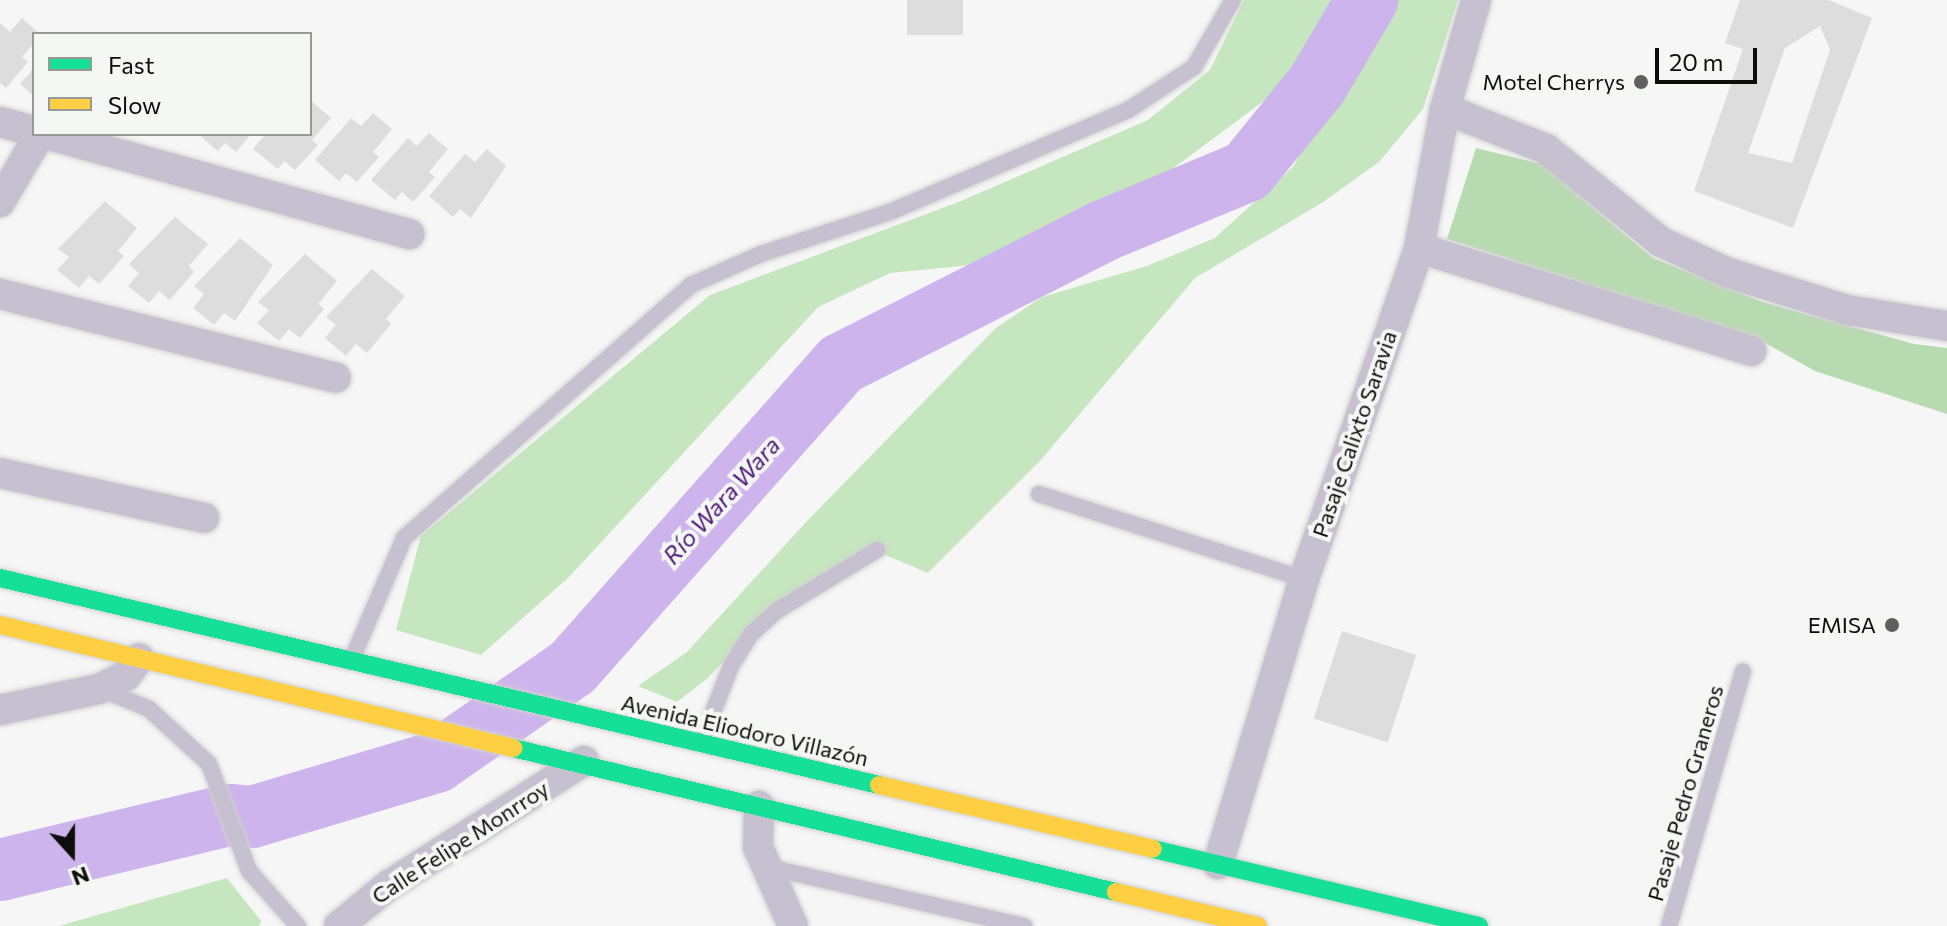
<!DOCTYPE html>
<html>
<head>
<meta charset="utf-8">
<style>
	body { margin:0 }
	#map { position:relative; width:1947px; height:926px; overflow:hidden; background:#f5f6f5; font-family:Commissioner,sans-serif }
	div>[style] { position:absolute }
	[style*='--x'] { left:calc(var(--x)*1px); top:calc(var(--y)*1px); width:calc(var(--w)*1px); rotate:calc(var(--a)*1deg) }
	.green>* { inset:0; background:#c5e6be }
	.forest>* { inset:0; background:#b8dab1 }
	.river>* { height:62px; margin:-31px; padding:0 31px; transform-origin:31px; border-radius:31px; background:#ceb4ed }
	.building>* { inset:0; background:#dcdddc; transform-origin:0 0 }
	.roads { filter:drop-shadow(0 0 2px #d0d1d0) drop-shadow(0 0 2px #d0d1d0) }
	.lane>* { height:16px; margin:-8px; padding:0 8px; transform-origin:8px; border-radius:8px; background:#c7c0d0 }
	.street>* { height:30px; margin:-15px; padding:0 15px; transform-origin:15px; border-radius:15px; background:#c7c0d0 }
	.fast>* { height:18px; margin:-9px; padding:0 9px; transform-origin:9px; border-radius:9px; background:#16e098 }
	.slow>* { height:18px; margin:-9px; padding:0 9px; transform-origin:9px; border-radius:9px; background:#ffcf43 }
	.dots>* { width:22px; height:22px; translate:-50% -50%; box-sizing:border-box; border:4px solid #f4f7f4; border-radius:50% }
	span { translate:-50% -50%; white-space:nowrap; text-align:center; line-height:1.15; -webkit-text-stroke:8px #f4f7f4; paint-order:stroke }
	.poi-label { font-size:22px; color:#0d0d0c }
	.right { translate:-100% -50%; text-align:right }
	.street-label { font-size:22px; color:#0d0d0c }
	.water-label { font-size:24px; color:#4f1c7a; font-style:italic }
	.legend { position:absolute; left:32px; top:32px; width:280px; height:104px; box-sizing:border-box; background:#f4f7f4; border:2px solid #989997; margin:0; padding:10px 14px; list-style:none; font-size:24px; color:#0d0d0c }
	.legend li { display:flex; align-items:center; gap:16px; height:40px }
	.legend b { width:40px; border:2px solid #989997 }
	.north { position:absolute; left:32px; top:814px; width:80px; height:80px; -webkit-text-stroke:6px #f4f7f4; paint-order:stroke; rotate:159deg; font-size:22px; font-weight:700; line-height:32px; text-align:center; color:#0d0d0c }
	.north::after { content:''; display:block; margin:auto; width:28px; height:36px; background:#0d0d0c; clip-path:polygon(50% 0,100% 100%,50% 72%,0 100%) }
	.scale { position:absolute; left:1655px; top:48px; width:102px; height:36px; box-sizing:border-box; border:4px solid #0d0d0c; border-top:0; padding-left:10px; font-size:24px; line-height:28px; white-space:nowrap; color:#0d0d0c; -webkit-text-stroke:6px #f4f7f4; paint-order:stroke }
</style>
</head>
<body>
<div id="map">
	<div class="green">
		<div style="clip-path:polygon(1244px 0,1349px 0,1342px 16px,1277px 91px,1140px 193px,1065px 235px,982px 264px,890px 273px,818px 307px,569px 577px,481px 655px,396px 630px,421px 536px,710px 295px,961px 201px,1148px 120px,1210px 70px)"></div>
		<div style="clip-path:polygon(1386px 0,1458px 0,1423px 109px,1379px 162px,1323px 202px,1195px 278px,1039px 462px,928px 573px,874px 550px,757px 625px,708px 678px,677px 702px,638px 686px,687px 652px,808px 520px,996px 328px,1042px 297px,1147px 266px,1215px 238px,1293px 167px)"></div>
		<div style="clip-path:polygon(227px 878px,261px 921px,259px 926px,59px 926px)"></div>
	</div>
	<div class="forest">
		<div style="clip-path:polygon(1476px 148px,1541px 164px,1653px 258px,1763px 302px,1914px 344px,1947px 348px,1947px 414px,1815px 371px,1758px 339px,1447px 239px)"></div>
	</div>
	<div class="river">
		<div style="--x:0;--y:870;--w:236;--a:-13.5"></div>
		<div style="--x:229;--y:815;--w:23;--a:5"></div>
		<div style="--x:252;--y:817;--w:192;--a:-16.6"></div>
		<div style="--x:436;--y:762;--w:165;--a:-34.7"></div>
		<div style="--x:572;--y:668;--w:406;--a:-48.5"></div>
		<div style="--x:841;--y:364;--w:294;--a:-26.9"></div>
		<div style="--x:1103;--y:231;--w:156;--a:-22.6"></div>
		<div style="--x:1247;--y:171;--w:111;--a:-50.9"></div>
		<div style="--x:1317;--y:85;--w:99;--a:-59.5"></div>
	</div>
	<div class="building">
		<div style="left:907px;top:0;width:56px;height:35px"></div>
		<div style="clip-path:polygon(evenodd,1740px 0,1829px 0,1872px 18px,1793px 228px,1694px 191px,1743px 49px,1725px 43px,1740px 0,1820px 26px,1830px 50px,1792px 163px,1748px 153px,1785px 48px,1820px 26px)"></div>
		<div style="clip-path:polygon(22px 18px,40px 34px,34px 34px,34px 43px,22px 57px,28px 62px,6px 88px,0 83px,0 23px,10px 32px)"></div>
		<div style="clip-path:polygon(34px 68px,34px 96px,20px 84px)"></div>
		<div style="clip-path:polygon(310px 100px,331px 118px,312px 140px,318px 145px,295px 170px,284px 161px,278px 169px,253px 149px,266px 134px,310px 134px)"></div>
		<div style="clip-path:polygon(373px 113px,392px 129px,373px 152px,379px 157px,357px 182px,346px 173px,339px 181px,315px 160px,351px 118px,361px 126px)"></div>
		<div style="clip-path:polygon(429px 133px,448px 149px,429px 172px,435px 177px,413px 202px,402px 192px,395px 200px,371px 180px,408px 138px,417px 146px)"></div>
		<div style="clip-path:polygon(198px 134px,251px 134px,236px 152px,225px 143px,218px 151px)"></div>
		<div style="clip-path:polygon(487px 149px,506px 166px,471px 218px,460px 209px,453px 217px,429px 196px,465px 154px,475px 162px)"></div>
		<div style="clip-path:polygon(105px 201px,137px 228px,118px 251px,124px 256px,99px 284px,89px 276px,79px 288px,57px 270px,69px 257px,58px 249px)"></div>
		<div style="clip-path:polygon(175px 217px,208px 244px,189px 266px,194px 272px,170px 300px,159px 291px,149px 303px,128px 286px,139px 273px,129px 264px)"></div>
		<div style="clip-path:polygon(240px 238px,273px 265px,235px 321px,224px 313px,214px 325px,193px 308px,204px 294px,194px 286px)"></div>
		<div style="clip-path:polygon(305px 254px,337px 281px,318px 304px,324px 309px,300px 338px,289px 329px,279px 341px,257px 323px,269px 310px,258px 302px)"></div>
		<div style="clip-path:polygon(372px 269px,405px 296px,386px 319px,391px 324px,367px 353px,356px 344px,346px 356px,325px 338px,336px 325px,326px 317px)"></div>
		<div style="left:1342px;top:631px;width:78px;height:92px;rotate:18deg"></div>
	</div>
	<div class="roads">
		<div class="lane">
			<div style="--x:1039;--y:494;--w:278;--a:17.8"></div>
			<div style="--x:352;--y:659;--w:132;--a:-66.7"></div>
			<div style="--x:404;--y:538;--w:383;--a:-41.4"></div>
			<div style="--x:691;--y:285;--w:77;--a:-23.9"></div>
			<div style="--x:761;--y:254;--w:136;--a:-18"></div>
			<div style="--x:890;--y:212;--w:259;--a:-23.2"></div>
			<div style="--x:1128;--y:110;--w:79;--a:-33.1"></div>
			<div style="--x:1194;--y:67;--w:78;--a:-59.8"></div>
			<div style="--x:101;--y:689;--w:52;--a:22.6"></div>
			<div style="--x:149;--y:709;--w:81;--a:42.5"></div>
			<div style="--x:209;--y:764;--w:114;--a:69.5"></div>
			<div style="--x:249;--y:871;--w:74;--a:48.3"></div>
			<div style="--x:701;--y:743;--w:83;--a:-68.7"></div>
			<div style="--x:731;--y:666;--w:38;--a:-58"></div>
			<div style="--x:751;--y:634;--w:36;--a:-42"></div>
			<div style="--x:778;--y:610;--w:116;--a:-31.2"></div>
			<div style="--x:768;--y:867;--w:263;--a:13"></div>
			<div style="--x:1669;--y:926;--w:265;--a:-73.8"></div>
		</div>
		<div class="street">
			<div style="--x:1445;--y:109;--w:109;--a:21.6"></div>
			<div style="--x:1546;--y:149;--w:148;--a:39"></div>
			<div style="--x:1661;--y:242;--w:72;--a:24.8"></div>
			<div style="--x:1726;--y:272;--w:127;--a:17.4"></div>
			<div style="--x:1847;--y:310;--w:101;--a:9.1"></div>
			<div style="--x:0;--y:122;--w:35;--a:15"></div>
			<div style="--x:46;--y:134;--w:377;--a:15.4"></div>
			<div style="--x:0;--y:202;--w:79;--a:-59.5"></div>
			<div style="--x:1419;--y:248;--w:348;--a:17.2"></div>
			<div style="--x:0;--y:294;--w:346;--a:14"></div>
			<div style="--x:0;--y:473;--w:209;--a:12.4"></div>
			<div style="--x:0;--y:710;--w:101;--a:-12"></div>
			<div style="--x:99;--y:689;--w:30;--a:-26"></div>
			<div style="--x:126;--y:676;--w:22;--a:-54"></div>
			<div style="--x:759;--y:806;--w:41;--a:91.4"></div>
			<div style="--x:758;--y:847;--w:86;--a:66.1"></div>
			<div style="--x:1218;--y:864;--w:298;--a:-73.2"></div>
			<div style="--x:1304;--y:579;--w:350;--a:-70.8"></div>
			<div style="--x:1419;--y:248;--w:141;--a:-79.4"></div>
			<div style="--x:1445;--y:109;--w:113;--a:-74.1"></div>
			<div style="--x:339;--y:926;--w:65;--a:-39.4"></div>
			<div style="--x:389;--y:885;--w:231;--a:-32.5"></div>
		</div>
		<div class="fast">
			<div style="--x:0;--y:578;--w:903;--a:13.25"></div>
			<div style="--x:513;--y:748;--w:620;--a:13.43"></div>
			<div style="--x:1153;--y:849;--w:335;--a:13.3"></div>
		</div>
		<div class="slow">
			<div style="--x:0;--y:625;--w:528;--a:13.48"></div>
			<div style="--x:879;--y:785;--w:281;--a:13.1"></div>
			<div style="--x:1116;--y:892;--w:146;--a:13.5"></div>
		</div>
	</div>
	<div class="dots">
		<div style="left:1641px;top:82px;background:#5e5f5e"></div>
		<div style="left:1892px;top:625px;background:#5e5f5e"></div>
	</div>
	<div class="poi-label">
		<span class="right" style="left:1625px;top:82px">Motel Cherrys</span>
		<span class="right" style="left:1876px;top:625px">EMISA</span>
	</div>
	<div class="street-label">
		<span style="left:1354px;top:434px;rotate:-71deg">Pasaje Calixto Saravia</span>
		<span style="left:745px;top:730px;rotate:13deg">Avenida Eliodoro Villazón</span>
		<span style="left:1685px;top:793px;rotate:-74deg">Pasaje Pedro Graneros</span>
		<span style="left:460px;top:842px;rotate:-33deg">Calle Felipe Monrroy</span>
	</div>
	<div class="water-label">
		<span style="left:721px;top:500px;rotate:-48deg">Río Wara Wara</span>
	</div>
	<ul class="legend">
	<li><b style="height:10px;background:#16e098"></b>Fast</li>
	<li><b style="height:10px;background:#ffcf43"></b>Slow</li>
	</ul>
	<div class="north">N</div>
	<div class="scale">20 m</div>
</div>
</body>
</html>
